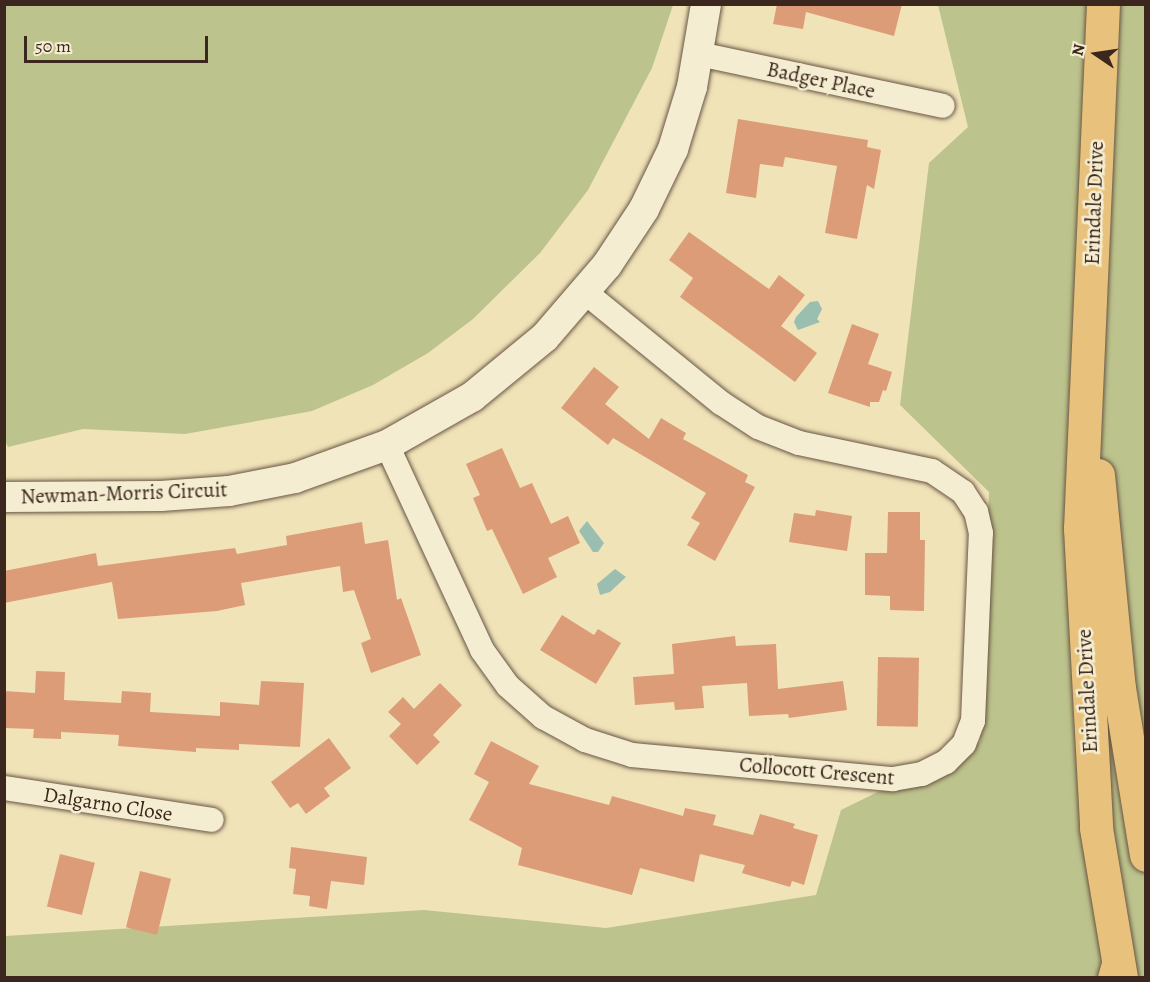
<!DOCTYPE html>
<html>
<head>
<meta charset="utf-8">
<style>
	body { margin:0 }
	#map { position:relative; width:1150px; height:982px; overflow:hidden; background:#f0e3b8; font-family:Alegreya,serif }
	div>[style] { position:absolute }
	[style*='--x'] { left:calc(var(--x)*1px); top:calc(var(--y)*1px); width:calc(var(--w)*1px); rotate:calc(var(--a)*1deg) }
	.green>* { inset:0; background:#bdc38c }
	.water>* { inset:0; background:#9abeb0 }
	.building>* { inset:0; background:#dc9c77; transform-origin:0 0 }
	.roads { filter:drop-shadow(0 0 2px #685644) drop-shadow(0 0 2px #685644) }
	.minor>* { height:24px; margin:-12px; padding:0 12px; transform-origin:12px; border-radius:12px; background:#f5edd1 }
	.tertiary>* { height:30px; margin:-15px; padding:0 15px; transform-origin:15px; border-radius:15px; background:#f5edd1 }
	.primary>* { height:33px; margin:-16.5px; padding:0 16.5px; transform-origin:16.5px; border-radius:16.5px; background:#e8c27c }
	.trunk>* { height:33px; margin:-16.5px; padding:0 16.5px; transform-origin:16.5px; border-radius:16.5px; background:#e8c27c }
	span { translate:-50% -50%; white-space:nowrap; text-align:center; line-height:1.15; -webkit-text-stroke:5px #f5edd1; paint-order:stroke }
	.street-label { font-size:21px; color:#3b271e }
	.frame { position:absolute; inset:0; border:6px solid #3b271e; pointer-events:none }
	.north { position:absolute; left:1066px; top:24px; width:60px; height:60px; -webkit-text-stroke:4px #f5edd1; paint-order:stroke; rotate:283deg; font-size:16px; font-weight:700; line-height:24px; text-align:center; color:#3b271e }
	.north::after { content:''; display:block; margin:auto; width:21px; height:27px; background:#3b271e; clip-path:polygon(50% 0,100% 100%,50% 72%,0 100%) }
	.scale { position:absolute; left:24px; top:36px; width:184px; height:27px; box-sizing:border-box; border:3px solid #3b271e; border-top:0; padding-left:8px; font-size:18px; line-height:21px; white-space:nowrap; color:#3b271e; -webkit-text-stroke:4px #f5edd1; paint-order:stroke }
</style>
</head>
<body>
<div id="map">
	<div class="green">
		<div style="clip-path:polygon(5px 4px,673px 4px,673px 5px,652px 68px,588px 190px,540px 253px,473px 319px,428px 353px,373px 385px,312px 411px,185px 434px,83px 429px,8px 447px,4px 439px)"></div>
		<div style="clip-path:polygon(938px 5px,1145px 5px,1145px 977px,5px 978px,5px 936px,424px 910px,606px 928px,816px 895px,841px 810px,980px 742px,989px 492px,900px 405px,929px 163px,968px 127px)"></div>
	</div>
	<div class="water">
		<div style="clip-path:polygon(818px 301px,822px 309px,817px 319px,820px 322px,798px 330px,794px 322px,796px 317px,810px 302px)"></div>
		<div style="clip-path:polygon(587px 521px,604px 543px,598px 552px,593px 552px,579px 531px)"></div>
		<div style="clip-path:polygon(615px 569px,626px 577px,610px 592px,600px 595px,597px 584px)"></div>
	</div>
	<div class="building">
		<div style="clip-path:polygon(777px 4px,902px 4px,894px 36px,806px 12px,803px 29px,773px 24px)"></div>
		<div style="clip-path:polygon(738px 119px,868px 140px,867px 147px,881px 150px,874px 189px,867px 185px,857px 239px,825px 233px,837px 166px,785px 157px,783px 167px,760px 164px,756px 198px,726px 193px)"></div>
		<div style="clip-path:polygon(689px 232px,769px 289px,779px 275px,805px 295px,781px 326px,817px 353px,795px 382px,680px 297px,693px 278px,669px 260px)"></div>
		<div style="clip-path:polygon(852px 324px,879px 334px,868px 364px,892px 372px,886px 391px,883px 390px,879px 402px,870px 402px,870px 407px,828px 393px)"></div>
		<div style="clip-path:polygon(594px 367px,619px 387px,605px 404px,649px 439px,661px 418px,686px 433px,683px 439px,748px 475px,745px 482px,755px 487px,715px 561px,687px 545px,700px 523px,691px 518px,706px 493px,613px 438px,608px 445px,561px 408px)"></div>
		<div style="clip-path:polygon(502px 448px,520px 488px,532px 483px,551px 524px,568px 516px,580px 543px,548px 558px,557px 577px,523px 594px,492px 529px,487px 531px,473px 498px,480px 495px,466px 464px)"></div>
		<div style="clip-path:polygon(816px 510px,852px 516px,847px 551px,789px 542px,794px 513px,815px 516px)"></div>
		<div style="clip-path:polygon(888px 512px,920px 512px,920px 540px,925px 540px,924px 611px,890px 610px,890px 596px,865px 595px,865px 553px,887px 553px)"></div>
		<div style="clip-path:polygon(362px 522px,365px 544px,388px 540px,397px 600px,401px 598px,421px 655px,371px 673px,361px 643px,371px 639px,354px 590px,343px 592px,340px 566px,241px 583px,245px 605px,217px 611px,118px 619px,112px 582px,4px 603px,4px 571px,96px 553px,98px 566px,235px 548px,237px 554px,287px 545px,286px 536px)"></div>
		<div style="clip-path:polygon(562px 615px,594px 635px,598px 629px,621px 643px,596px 684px,540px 650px)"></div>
		<div style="clip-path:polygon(735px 636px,736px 646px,776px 644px,778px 689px,843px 681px,847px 710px,789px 718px,788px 714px,749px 716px,747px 683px,702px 686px,704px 708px,675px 710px,674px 702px,635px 705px,633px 677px,674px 674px,672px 644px)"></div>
		<div style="left:878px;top:657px;width:41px;height:69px;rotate:1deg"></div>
		<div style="clip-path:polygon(36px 671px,65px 672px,64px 700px,121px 703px,122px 691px,151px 693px,150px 712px,220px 716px,220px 702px,259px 705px,261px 681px,304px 683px,300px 747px,239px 744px,239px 750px,196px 748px,196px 752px,118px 746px,119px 735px,61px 732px,61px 739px,33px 738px,34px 729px,4px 728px,4px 691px,35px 693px)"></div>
		<div style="clip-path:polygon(440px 683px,462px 705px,433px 735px,440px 742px,417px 765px,389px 736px,401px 724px,388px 712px,403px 697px,414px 709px)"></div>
		<div style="clip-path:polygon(329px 738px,351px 768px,324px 788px,330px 796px,306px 814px,298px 803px,290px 808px,271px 782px)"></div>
		<div style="clip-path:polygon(491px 741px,539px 766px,529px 784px,609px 805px,612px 796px,683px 816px,685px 808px,716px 815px,713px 825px,753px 835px,760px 814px,795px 824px,793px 828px,818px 835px,804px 885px,792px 881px,790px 887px,742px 873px,745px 865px,700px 854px,694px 882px,640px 868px,632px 895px,518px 865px,522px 848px,469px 820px,489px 782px,474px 774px)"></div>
		<div style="clip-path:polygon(291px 847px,367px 857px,364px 885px,331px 881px,327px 909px,309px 906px,310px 896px,293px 894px,296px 869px,289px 868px)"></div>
		<div style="left:60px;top:854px;width:36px;height:54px;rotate:14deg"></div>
		<div style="left:140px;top:871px;width:32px;height:58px;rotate:14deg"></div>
	</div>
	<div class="roads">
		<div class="minor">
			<div style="--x:699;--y:54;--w:249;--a:12"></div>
			<div style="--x:387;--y:445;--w:226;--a:65.1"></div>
			<div style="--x:482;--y:650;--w:44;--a:54.2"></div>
			<div style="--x:508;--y:686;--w:47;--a:41.5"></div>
			<div style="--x:543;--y:717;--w:48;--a:28.7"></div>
			<div style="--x:585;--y:740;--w:49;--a:17.7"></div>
			<div style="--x:632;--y:755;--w:262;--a:5.3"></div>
			<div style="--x:893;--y:779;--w:29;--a:-10"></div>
			<div style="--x:922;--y:774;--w:27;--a:-27"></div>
			<div style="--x:946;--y:762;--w:25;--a:-45"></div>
			<div style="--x:964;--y:744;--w:25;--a:-69"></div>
			<div style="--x:973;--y:721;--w:188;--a:-87.6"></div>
			<div style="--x:981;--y:533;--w:22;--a:-103"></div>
			<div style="--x:976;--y:512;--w:24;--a:-123"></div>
			<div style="--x:963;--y:492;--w:37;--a:-146"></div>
			<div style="--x:932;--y:471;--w:136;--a:-168.1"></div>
			<div style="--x:799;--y:443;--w:44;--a:-158.7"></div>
			<div style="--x:758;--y:427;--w:44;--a:-147"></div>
			<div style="--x:721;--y:403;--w:176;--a:-140.8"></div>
			<div style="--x:4;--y:788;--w:210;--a:8.7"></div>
		</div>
		<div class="tertiary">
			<div style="--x:4;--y:497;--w:157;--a:-0.4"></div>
			<div style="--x:161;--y:496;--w:68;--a:-4.2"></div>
			<div style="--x:229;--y:491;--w:67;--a:-11.1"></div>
			<div style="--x:295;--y:478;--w:98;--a:-19.7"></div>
			<div style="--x:387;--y:445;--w:98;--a:-29.5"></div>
			<div style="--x:472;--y:397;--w:94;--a:-39.4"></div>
			<div style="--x:545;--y:337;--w:95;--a:-49.3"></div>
			<div style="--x:607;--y:265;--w:67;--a:-56.5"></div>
			<div style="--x:644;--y:209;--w:67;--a:-64.2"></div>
			<div style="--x:673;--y:149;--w:65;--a:-73"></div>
			<div style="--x:692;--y:87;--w:84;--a:-80.4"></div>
		</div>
		<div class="primary">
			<div style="--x:1103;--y:4;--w:525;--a:92.51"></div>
			<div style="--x:1080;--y:528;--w:300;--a:86.9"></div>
			<div style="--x:1096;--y:828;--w:152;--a:80.5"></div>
			<div style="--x:1098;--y:475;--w:214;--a:84.4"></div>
			<div style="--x:1119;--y:688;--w:169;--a:80.8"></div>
		</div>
		<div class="trunk">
			<div style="--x:1114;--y:978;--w:15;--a:-74"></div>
		</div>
	</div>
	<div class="street-label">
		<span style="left:821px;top:80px;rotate:12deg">Badger Place</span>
		<span style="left:1094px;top:203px;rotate:-88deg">Erindale Drive</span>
		<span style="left:124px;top:493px;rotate:-2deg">Newman-Morris Circuit</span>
		<span style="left:1087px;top:691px;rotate:-93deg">Erindale Drive</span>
		<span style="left:817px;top:771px;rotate:5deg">Collocott Crescent</span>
		<span style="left:108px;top:804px;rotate:9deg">Dalgarno Close</span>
	</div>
	<div class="frame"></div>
	<div class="north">N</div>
	<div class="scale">50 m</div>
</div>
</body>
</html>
